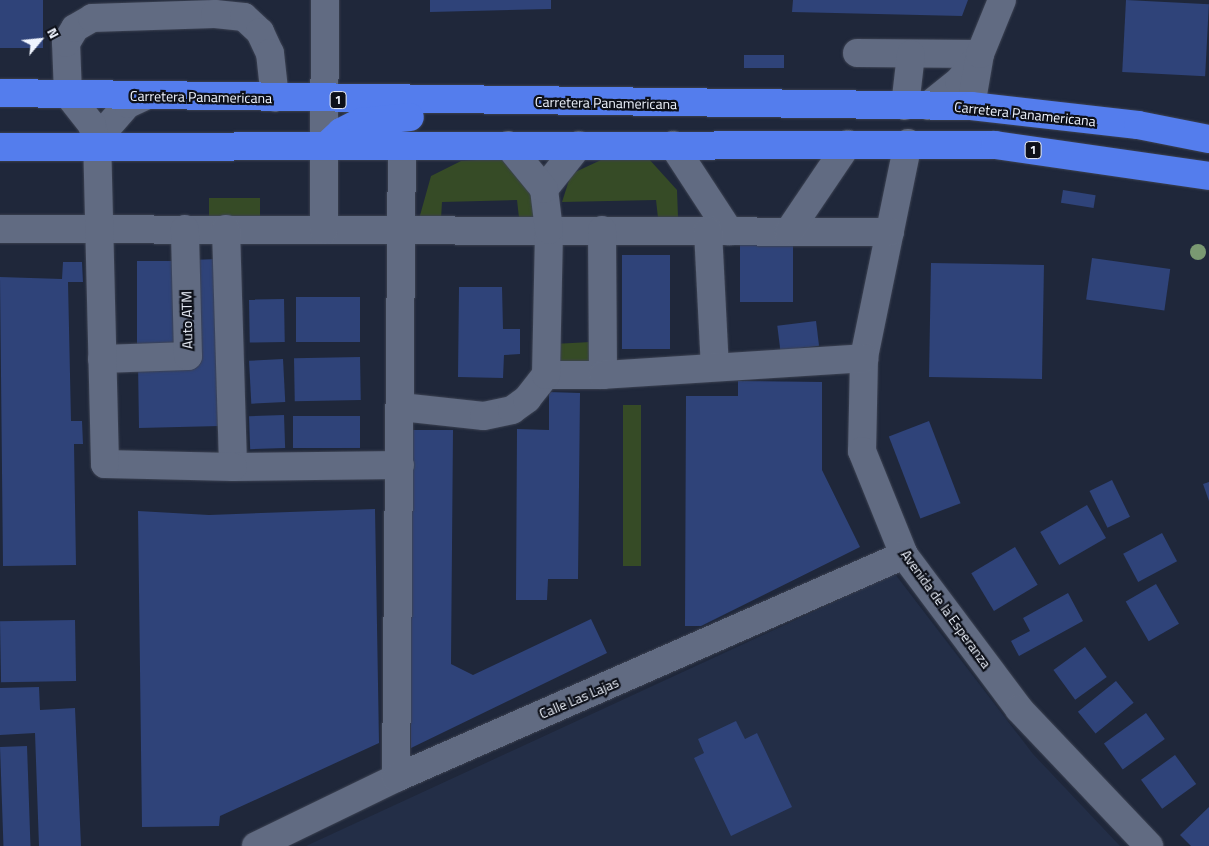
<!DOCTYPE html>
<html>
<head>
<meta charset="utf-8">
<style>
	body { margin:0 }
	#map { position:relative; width:1209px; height:846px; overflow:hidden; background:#1f273a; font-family:"Titillium Web",sans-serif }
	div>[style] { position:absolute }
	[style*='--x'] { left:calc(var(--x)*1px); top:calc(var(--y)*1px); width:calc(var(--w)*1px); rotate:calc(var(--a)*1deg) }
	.built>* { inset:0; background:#232e47 }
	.green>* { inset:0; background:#364b26; transform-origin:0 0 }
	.building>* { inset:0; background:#2f4379; transform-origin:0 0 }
	.roads { filter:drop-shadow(0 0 1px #3c4252) drop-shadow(0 0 1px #3c4252) }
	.minor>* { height:28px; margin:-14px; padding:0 14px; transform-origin:14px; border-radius:14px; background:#616b82 }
	.highway>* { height:28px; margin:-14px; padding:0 14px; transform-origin:14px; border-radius:14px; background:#547ded }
	.trees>* { width:16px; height:16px; margin:-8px; border-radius:50%; background:#7a9972 }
	span { translate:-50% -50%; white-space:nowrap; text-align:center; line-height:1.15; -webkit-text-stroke:4.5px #0d1019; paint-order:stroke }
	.shield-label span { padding:1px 4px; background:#0d1019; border:1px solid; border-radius:4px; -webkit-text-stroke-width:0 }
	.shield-label { font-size:12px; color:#eff4fe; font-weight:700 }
	.street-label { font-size:14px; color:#eff4fe }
	.north { position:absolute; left:15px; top:15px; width:50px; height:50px; -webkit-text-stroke:4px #0d1019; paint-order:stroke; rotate:62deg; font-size:14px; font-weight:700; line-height:20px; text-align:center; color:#eff4fe }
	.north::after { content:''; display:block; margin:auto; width:18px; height:22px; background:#eff4fe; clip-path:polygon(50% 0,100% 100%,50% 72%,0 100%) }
</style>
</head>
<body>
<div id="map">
	<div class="built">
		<div style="clip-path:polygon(895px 574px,1033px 754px,1120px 846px,306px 846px)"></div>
	</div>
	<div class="green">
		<div style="clip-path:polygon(508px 158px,537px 190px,539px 216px,519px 218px,517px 200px,442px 202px,441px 219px,419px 219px,431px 176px,461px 161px)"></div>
		<div style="clip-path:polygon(648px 158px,677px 190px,678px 217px,658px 218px,656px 200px,562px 202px,571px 174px,601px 160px)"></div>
		<div style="left:260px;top:198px;width:20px;height:51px;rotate:90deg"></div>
		<div style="left:591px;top:342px;width:22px;height:33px;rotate:87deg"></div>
		<div style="left:623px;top:405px;width:18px;height:161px"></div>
	</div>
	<div class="building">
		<div style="left:0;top:0;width:43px;height:48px"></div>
		<div style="clip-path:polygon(430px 0,551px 0,551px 9px,430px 12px)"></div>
		<div style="clip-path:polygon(793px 0,968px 0,962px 16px,792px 12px)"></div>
		<div style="left:1126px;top:0;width:83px;height:72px;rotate:3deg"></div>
		<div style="left:744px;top:55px;width:40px;height:13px"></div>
		<div style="left:1063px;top:190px;width:33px;height:13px;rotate:9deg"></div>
		<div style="left:740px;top:242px;width:53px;height:60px"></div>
		<div style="left:622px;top:255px;width:48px;height:94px"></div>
		<div style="left:1092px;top:258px;width:79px;height:42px;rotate:8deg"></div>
		<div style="clip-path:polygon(217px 259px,220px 426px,139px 428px,138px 363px,193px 362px,191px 260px)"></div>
		<div style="left:137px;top:261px;width:45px;height:91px"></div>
		<div style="clip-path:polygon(63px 262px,82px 262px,83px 282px,68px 282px,71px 421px,82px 421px,83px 444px,74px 444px,76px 565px,3px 566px,0 277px,62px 279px)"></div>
		<div style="left:931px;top:263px;width:113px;height:114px;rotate:1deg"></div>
		<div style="clip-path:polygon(459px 287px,502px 287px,503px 329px,520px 329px,520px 354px,504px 355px,503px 378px,458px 377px)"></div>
		<div style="left:360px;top:297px;width:45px;height:64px;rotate:90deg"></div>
		<div style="left:284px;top:299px;width:43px;height:35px;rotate:89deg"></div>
		<div style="left:816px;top:321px;width:25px;height:39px;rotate:83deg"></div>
		<div style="left:360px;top:357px;width:43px;height:66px;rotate:89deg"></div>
		<div style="left:283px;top:359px;width:43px;height:34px;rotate:87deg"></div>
		<div style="clip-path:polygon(738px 381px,822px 382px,822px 470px,860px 547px,701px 626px,685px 626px,686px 396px,738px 396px)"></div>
		<div style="clip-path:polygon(549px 392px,580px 393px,578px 579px,548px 579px,547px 600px,516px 600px,517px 429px,549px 430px)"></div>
		<div style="left:284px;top:415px;width:33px;height:35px;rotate:88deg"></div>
		<div style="left:293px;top:416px;width:67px;height:32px"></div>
		<div style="left:929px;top:421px;width:88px;height:43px;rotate:69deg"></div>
		<div style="clip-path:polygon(409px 430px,453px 430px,451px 664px,473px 675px,591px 619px,607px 653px,411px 748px)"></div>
		<div style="left:1112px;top:480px;width:41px;height:25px;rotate:64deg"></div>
		<div style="clip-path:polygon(1209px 482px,1209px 501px,1203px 484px)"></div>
		<div style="left:1087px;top:505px;width:38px;height:54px;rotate:60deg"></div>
		<div style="clip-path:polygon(375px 509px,379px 743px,220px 816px,219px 826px,142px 827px,138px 511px,209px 515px)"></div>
		<div style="left:1162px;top:533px;width:32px;height:44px;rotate:62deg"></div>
		<div style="left:1015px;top:547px;width:44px;height:51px;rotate:59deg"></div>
		<div style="left:1156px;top:584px;width:46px;height:35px;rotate:60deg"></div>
		<div style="clip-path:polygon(1068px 593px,1083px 621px,1019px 656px,1011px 641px,1030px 631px,1023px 618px)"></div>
		<div style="left:75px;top:620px;width:61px;height:75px;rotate:89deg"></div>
		<div style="left:1085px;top:647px;width:37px;height:39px;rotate:54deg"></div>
		<div style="left:1116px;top:681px;width:28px;height:49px;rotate:51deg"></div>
		<div style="clip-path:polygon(39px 687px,40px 710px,75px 708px,81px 846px,39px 846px,35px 733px,0 735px,0 688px)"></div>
		<div style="left:1146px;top:713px;width:32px;height:52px;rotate:54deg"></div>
		<div style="clip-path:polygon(736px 721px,745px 739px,757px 733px,792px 807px,731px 836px,694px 758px,704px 753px,698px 739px)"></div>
		<div style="left:27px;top:746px;width:100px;height:27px;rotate:88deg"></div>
		<div style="left:1175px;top:755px;width:36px;height:42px;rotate:54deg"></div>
		<div style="clip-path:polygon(1209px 807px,1209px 846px,1191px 846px,1180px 835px)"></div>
	</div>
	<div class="roads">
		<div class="minor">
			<div style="--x:857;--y:53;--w:123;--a:0.5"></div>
			<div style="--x:905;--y:106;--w:52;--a:-83.4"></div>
			<div style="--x:928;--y:106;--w:40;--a:-39"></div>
			<div style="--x:959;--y:81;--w:33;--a:-52"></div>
			<div style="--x:971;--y:106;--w:53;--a:-80.2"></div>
			<div style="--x:980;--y:54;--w:58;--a:-67.8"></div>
			<div style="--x:908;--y:143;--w:219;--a:101.6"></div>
			<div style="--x:864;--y:358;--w:93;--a:91.2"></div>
			<div style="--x:862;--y:451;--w:112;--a:68"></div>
			<div style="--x:904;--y:555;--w:192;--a:53.2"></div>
			<div style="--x:1019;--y:709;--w:189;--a:46.5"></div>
			<div style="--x:673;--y:145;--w:103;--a:56.9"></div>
			<div style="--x:97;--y:146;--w:18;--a:-63"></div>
			<div style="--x:105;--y:130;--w:35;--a:-49"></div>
			<div style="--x:128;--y:104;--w:19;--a:-25"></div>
			<div style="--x:544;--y:189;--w:56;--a:-51.5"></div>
			<div style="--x:0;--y:229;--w:890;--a:0.19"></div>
			<div style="--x:226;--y:229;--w:238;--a:88.3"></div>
			<div style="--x:233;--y:467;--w:167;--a:-0.7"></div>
			<div style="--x:324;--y:230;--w:230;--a:-89.8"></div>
			<div style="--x:602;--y:230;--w:145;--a:89.6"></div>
			<div style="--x:708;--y:231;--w:136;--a:87.1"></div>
			<div style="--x:789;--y:231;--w:105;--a:-55.9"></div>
			<div style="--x:102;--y:359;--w:86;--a:-2"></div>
			<div style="--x:188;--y:356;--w:127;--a:-91.4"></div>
			<div style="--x:546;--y:375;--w:57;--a:0"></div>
			<div style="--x:603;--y:375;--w:262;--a:-3.7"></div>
			<div style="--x:401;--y:407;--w:83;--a:6.2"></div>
			<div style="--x:484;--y:416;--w:29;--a:-12"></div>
			<div style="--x:512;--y:410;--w:19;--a:-36"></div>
			<div style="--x:527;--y:399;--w:31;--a:-52"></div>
			<div style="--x:546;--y:375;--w:145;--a:-88.8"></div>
			<div style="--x:549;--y:230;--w:41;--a:-97"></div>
			<div style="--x:544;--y:189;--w:57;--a:-129.3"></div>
			<div style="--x:233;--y:467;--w:128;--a:-178.7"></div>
			<div style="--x:105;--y:464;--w:318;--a:-91.4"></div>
			<div style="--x:97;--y:146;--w:22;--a:-103"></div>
			<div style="--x:92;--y:125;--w:39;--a:-128"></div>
			<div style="--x:68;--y:94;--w:51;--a:-92.2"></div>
			<div style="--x:66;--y:43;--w:17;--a:-59"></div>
			<div style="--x:75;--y:28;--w:20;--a:-30"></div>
			<div style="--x:92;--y:18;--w:123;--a:-1.9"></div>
			<div style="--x:215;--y:14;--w:29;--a:6"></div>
			<div style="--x:244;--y:17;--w:22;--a:43"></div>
			<div style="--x:260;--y:32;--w:23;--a:65"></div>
			<div style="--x:270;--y:53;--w:45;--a:83.7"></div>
			<div style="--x:396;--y:778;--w:632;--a:-89.46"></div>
			<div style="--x:256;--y:846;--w:156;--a:-25.9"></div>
			<div style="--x:396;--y:778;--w:555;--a:-23.7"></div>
		</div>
		<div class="highway">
			<div style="--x:0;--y:93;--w:971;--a:0.77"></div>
			<div style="--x:971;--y:106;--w:168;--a:6.5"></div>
			<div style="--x:1138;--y:125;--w:72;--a:11.2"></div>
			<div style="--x:326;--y:146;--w:21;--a:-43"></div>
			<div style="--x:341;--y:132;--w:22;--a:-27"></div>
			<div style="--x:361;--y:122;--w:49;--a:-5.8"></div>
			<div style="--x:0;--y:147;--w:995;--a:-0.12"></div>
			<div style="--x:995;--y:145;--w:216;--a:8.2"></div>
		</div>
	</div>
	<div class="trees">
		<div style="left:1198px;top:252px"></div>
	</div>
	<div class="shield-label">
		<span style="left:338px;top:100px">1</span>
		<span style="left:1033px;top:150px">1</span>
	</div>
	<div class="street-label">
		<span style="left:201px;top:97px;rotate:1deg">Carretera Panamericana</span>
		<span style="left:606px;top:103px;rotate:1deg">Carretera Panamericana</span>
		<span style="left:1025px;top:114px;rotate:6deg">Carretera Panamericana</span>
		<span style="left:187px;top:320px;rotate:-91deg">Auto ATM</span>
		<span style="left:946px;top:609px;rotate:54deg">Avenida de la Esperanza</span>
		<span style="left:579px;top:698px;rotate:-23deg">Calle Las Lajas</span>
	</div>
	<div class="north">N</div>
</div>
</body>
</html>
